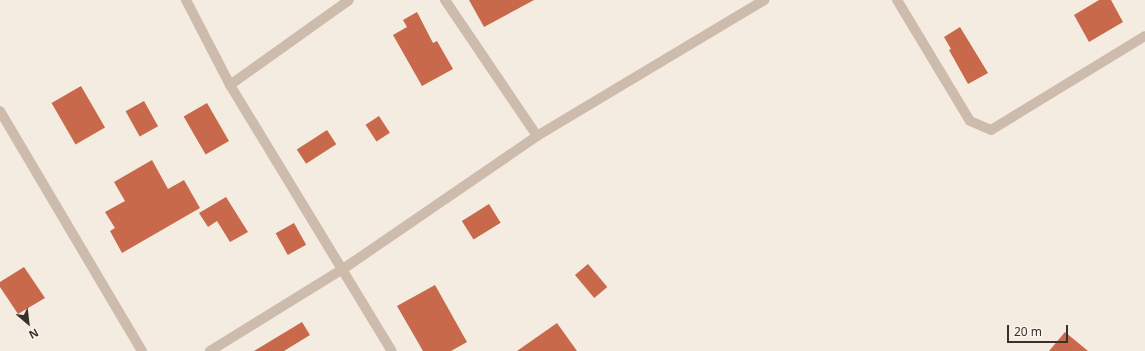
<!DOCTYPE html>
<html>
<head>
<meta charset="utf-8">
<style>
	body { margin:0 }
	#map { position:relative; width:1145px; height:351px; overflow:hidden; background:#f4ebe1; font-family:"Noto Sans",sans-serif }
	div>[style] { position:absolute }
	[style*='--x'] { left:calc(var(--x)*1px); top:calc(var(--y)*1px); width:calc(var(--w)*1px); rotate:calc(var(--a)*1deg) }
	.building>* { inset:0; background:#c8694b; transform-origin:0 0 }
	.street>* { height:10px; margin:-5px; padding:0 5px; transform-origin:5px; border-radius:5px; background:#cdbbac }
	span { translate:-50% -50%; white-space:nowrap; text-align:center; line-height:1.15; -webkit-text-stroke:3px #fbf5ee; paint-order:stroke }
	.north { position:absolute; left:8px; top:303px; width:40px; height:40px; -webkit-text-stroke:3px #fbf5ee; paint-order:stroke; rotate:152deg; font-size:11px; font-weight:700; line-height:16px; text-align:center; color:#3b302b }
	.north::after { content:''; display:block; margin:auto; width:14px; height:18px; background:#3b302b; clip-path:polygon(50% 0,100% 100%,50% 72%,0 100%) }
	.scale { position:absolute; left:1007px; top:325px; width:61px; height:18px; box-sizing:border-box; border:2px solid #3b302b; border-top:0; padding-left:5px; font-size:12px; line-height:14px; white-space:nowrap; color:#3b302b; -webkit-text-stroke:3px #fbf5ee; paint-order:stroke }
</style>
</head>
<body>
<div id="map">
	<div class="building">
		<div style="clip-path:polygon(469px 0,534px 0,484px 27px)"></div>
		<div style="clip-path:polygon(1099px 0,1111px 0,1123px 22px,1089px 42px,1074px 15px)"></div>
		<div style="clip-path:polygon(417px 12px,433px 43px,437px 41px,453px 69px,422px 86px,393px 35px,407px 27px,403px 20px)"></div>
		<div style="clip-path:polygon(960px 27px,988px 73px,968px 84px,949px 50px,951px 49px,944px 37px)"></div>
		<div style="left:81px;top:86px;width:48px;height:34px;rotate:60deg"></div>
		<div style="left:144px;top:101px;width:29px;height:21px;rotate:61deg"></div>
		<div style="left:207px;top:103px;width:44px;height:27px;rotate:60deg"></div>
		<div style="left:379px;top:116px;width:20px;height:16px;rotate:57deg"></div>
		<div style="left:327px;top:130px;width:17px;height:36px;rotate:57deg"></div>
		<div style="clip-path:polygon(152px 160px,168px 189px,184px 180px,200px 208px,122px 253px,110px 231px,115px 228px,105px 212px,125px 201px,114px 182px)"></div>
		<div style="clip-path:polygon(226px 197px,248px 232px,230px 242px,217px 221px,208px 227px,199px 213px)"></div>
		<div style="left:489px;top:204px;width:22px;height:32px;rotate:58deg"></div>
		<div style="left:294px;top:223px;width:25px;height:21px;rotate:61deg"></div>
		<div style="left:588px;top:264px;width:30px;height:17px;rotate:50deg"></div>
		<div style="clip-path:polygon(24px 267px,45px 298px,18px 314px,0 287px,0 282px)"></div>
		<div style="clip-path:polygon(435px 285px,467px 342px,451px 351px,423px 351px,397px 306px)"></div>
		<div style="clip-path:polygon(302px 322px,310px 335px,284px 351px,254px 351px)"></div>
		<div style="clip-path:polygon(557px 323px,577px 351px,517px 351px)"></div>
		<div style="clip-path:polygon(1065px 332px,1088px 351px,1049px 351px)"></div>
	</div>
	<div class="street">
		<div style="--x:186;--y:0;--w:96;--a:62.6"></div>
		<div style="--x:230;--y:85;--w:311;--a:58.7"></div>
		<div style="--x:445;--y:0;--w:164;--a:55.9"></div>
		<div style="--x:897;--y:0;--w:141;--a:58.9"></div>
		<div style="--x:970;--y:121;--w:23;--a:23"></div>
		<div style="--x:991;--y:130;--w:180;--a:-31.4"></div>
		<div style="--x:230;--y:85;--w:146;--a:-35.5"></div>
		<div style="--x:0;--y:111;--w:279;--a:59.4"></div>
		<div style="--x:210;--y:351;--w:156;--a:-31.7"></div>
		<div style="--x:343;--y:269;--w:235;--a:-34.4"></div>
		<div style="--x:537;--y:136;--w:265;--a:-30.9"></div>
	</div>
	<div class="north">N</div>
	<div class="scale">20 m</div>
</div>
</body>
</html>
